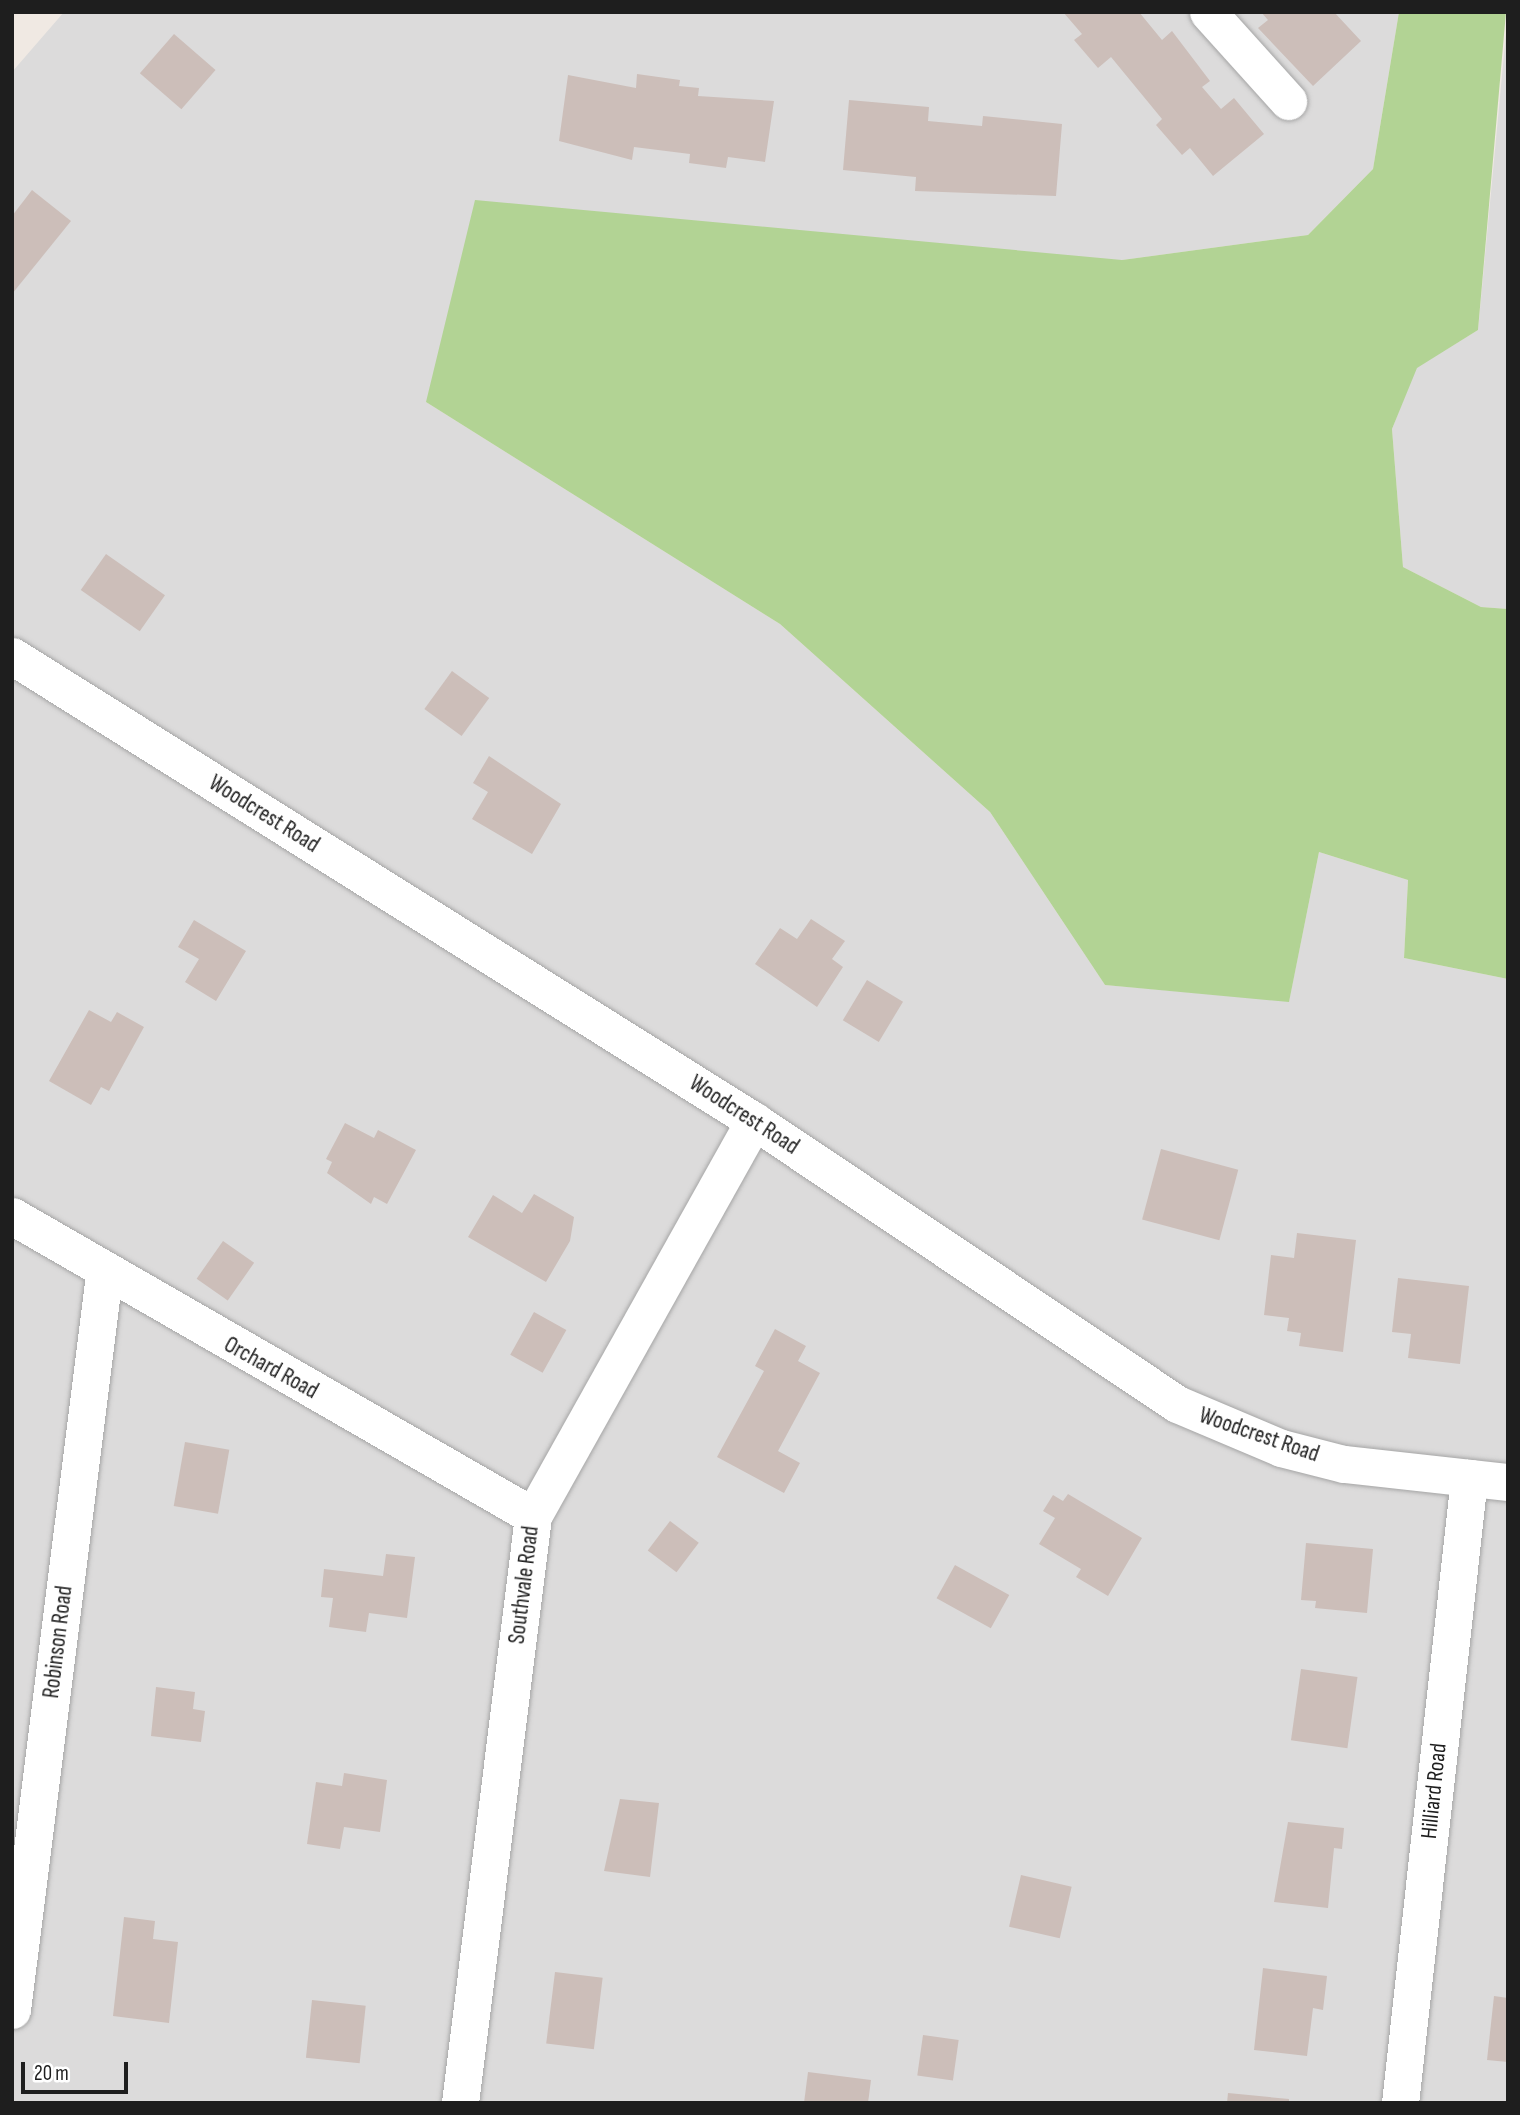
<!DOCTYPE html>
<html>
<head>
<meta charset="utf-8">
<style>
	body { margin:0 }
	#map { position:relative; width:1520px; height:2115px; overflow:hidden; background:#f0e9e3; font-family:"Sofia Sans Condensed",sans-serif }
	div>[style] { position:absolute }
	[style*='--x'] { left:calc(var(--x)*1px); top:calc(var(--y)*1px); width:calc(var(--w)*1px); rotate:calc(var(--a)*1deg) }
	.residential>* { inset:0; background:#dcdbdb }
	.forest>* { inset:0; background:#b2d394 }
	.building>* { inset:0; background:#ccbeb9; transform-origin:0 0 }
	.roads { filter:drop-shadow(0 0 2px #a5a5a5) drop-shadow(0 0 2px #a5a5a5) }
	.minor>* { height:37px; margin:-18.5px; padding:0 18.5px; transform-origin:18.5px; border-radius:18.5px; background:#fff }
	span { translate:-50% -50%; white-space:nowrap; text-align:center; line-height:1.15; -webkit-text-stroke:5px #fff; paint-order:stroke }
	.street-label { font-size:23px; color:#1e1e1e }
	.frame { position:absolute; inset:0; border:14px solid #1e1e1e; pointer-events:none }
	.scale { position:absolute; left:21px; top:2062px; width:107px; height:32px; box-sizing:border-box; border:4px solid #1e1e1e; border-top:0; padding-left:9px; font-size:21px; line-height:24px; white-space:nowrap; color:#1e1e1e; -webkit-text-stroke:5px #fff; paint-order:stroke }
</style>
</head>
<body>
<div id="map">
	<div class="residential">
		<div style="clip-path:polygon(64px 12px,1399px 12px,1373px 169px,1308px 235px,1122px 260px,426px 402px,780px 624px,990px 812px,1105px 985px,1289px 1001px,1319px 852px,1408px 880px,1404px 958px,1508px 979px,1508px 2103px,12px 2103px,12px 72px)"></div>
		<div style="clip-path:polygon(1508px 12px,1508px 609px,1481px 607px,1403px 567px,1392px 429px,1416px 368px,1478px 330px)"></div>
	</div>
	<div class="forest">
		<div style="clip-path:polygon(1399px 12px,1506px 12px,1478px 330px,1417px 368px,1392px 429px,1403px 567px,1481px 607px,1508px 609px,1508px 979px,1404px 958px,1408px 880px,1319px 852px,1289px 1002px,1105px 985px,990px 812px,780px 624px,426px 402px,475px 200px,1122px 260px,1308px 235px,1373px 169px)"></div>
	</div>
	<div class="building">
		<div style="clip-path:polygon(1063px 12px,1139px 12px,1162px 40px,1172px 31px,1210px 81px,1202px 87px,1221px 109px,1234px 98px,1264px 134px,1213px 176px,1190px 148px,1182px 155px,1156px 125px,1162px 119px,1111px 57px,1098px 68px,1074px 40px,1082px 34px)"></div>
		<div style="clip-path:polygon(1261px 12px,1334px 12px,1361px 41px,1313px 86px,1258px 28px,1268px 20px)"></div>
		<div style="left:174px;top:34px;width:55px;height:52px;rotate:41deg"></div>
		<div style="clip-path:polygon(637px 74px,680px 80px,679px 86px,699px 88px,698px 96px,774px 101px,765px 162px,728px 157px,726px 168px,689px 163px,690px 154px,634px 147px,632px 160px,559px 141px,568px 75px,636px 88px)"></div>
		<div style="clip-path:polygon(849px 100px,929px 107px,928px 121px,982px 126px,983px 116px,1062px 124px,1056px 196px,915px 191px,916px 177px,843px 170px)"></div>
		<div style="clip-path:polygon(32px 190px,71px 221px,12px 294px,12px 216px)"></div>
		<div style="left:106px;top:554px;width:72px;height:44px;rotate:35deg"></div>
		<div style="left:452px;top:671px;width:46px;height:47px;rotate:36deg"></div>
		<div style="clip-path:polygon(489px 756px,561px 804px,532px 854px,472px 819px,488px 792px,473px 783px)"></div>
		<div style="clip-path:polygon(811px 919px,845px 941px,832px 959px,843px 967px,817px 1007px,755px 964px,780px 928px,797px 939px)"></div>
		<div style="clip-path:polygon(194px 920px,246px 951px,216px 1001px,185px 982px,199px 959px,178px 947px)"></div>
		<div style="left:867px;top:980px;width:42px;height:47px;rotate:31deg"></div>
		<div style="clip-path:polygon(89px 1010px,111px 1022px,117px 1012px,144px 1027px,109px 1091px,101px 1087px,91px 1105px,49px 1081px)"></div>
		<div style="clip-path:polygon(345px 1123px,374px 1138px,378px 1130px,416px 1150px,387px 1204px,374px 1197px,371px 1204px,327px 1173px,332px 1162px,326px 1159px)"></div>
		<div style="left:1161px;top:1149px;width:80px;height:73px;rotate:15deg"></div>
		<div style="clip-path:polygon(534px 1194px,574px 1217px,570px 1241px,546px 1282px,468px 1237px,493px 1195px,522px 1213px)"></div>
		<div style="clip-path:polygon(1297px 1233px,1356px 1240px,1343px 1352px,1299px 1346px,1301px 1333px,1287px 1331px,1289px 1318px,1264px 1315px,1271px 1255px,1294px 1258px)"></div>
		<div style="left:223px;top:1241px;width:38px;height:46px;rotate:35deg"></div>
		<div style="clip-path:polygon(1398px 1278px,1469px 1286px,1460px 1364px,1408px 1358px,1411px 1334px,1392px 1332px)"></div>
		<div style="left:534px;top:1312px;width:37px;height:49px;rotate:29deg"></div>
		<div style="clip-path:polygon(775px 1329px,806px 1346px,798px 1361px,820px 1373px,778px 1451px,800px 1463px,784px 1493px,717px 1457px,764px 1371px,755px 1366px)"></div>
		<div style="left:185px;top:1442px;width:45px;height:65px;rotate:10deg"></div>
		<div style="clip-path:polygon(1068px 1494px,1142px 1538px,1108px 1596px,1076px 1577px,1081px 1569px,1039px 1544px,1055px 1518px,1043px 1511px,1053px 1495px,1063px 1501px)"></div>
		<div style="left:670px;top:1521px;width:36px;height:37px;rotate:37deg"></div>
		<div style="clip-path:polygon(1306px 1543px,1373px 1549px,1367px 1613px,1315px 1608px,1316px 1601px,1301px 1600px)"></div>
		<div style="clip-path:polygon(386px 1554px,415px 1557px,407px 1618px,369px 1613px,366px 1632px,329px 1627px,333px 1598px,321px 1597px,324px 1569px,383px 1576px)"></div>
		<div style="left:955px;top:1565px;width:62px;height:38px;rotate:29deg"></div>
		<div style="left:1301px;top:1669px;width:57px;height:72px;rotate:8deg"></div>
		<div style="clip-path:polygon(156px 1687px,195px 1692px,193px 1709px,205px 1711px,201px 1742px,151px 1736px)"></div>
		<div style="clip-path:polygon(344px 1773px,387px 1780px,380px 1832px,344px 1827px,340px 1849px,307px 1844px,316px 1782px,342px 1786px)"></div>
		<div style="clip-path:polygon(620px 1799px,659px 1803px,650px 1877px,604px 1871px)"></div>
		<div style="clip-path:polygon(1288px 1822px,1344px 1828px,1342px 1849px,1334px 1848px,1328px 1908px,1274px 1902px)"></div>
		<div style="left:1021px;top:1875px;width:52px;height:53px;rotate:13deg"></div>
		<div style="clip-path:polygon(124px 1917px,155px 1921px,153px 1939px,178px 1942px,169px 2023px,113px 2016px)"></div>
		<div style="clip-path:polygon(1263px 1968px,1327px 1976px,1323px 2010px,1313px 2008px,1307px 2056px,1254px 2050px)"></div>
		<div style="left:555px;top:1972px;width:48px;height:72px;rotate:7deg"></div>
		<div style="clip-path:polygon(1494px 1996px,1508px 1998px,1508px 2062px,1487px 2060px)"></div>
		<div style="left:312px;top:2000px;width:54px;height:58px;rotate:6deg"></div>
		<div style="left:923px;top:2035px;width:36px;height:41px;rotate:8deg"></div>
		<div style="clip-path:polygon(808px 2072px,871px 2080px,868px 2103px,804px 2103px)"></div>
		<div style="clip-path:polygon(1228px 2093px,1289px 2099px,1289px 2103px,1227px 2103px)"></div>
	</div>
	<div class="roads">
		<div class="minor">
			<div style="--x:1208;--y:12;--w:120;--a:48"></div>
			<div style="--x:12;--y:656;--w:876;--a:32.07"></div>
			<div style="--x:754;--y:1121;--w:509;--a:33.78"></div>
			<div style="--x:1177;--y:1404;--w:113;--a:22.9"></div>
			<div style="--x:1281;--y:1448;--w:65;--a:14.3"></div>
			<div style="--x:1344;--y:1464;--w:165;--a:6.3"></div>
			<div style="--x:12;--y:1216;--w:601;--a:29.93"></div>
			<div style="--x:12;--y:2010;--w:742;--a:-82.87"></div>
			<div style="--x:460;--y:2103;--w:592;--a:-82.91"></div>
			<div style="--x:533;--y:1516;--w:453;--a:-60.8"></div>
			<div style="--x:1400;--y:2103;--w:629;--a:-83.7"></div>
		</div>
	</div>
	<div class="street-label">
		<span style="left:264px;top:814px;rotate:32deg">Woodcrest Road</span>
		<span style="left:744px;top:1115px;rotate:33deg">Woodcrest Road</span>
		<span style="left:271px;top:1368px;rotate:29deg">Orchard Road</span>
		<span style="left:1259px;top:1435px;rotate:19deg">Woodcrest Road</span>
		<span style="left:524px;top:1585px;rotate:-83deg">Southvale Road</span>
		<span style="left:58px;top:1642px;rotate:-83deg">Robinson Road</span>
		<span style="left:1434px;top:1791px;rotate:-84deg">Hilliard Road</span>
	</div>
	<div class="frame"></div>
	<div class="scale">20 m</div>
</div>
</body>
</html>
